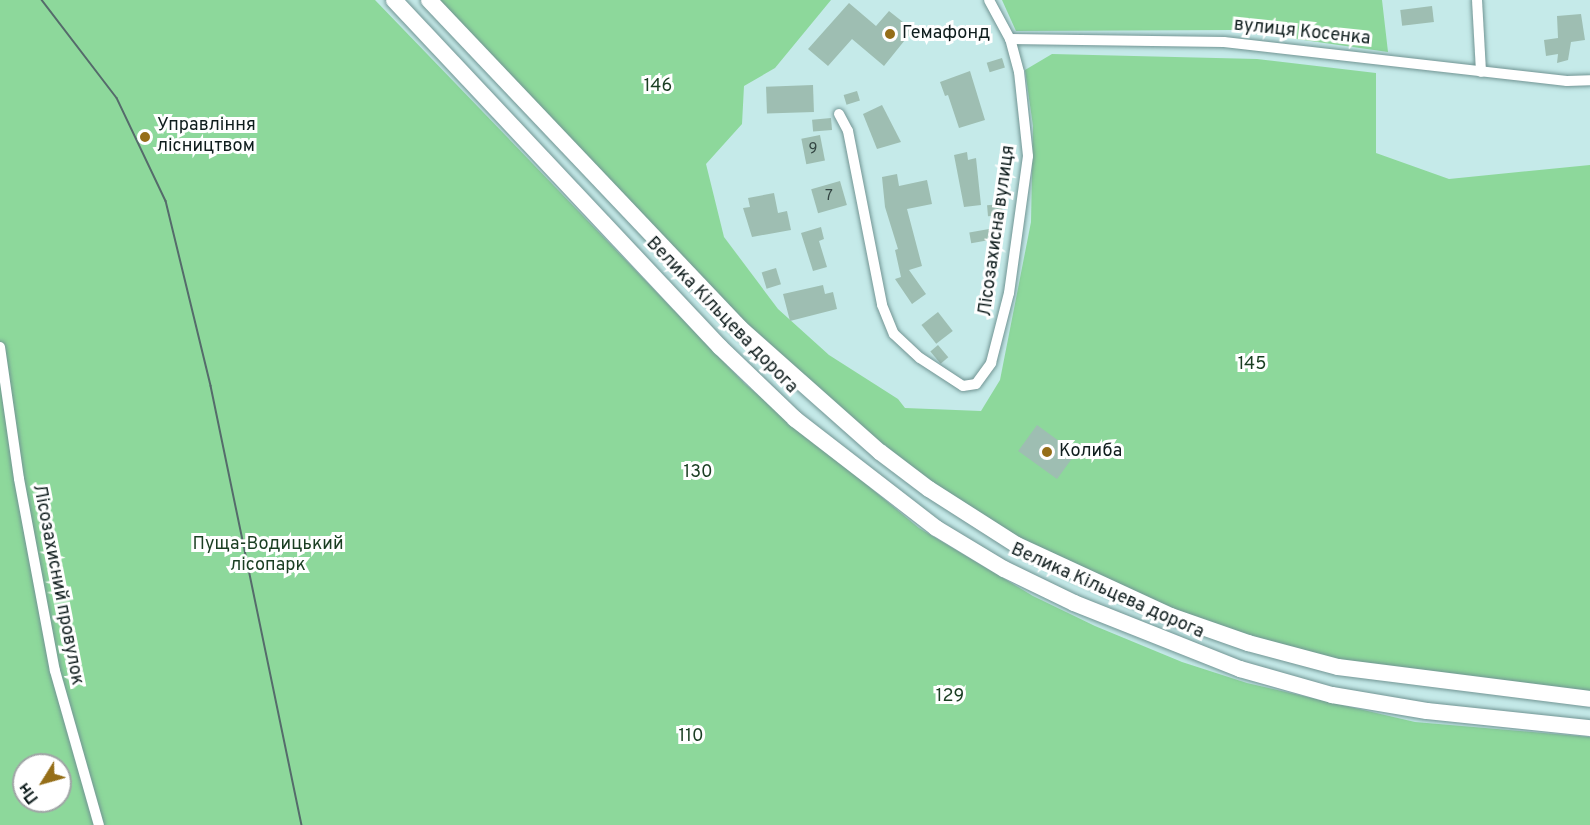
<!DOCTYPE html>
<html>
<head>
<meta charset="utf-8">
<style>
	body { margin:0 }
	#map { position:relative; width:1590px; height:825px; overflow:hidden; background:#c5eae9; font-family:Overpass,sans-serif }
	div>[style] { position:absolute }
	[style*='--x'] { left:calc(var(--x)*1px); top:calc(var(--y)*1px); width:calc(var(--w)*1px); rotate:calc(var(--a)*1deg) }
	.green>* { inset:0; background:#8dd89b }
	.building>* { inset:0; background:#9ebeb2; transform-origin:0 0 }
	.roads { filter:drop-shadow(0 0 2px #719493) drop-shadow(0 0 2px #719493) }
	.street>* { height:10px; margin:-5px; padding:0 5px; transform-origin:5px; border-radius:5px; background:#fff }
	.primary>* { height:16px; margin:-8px; padding:0 8px; transform-origin:8px; border-radius:8px; background:#fff }
	.tram>* { height:1.5px; margin:-0.75px; padding:0 0.75px; transform-origin:0.75px; border-radius:0.75px; background:#556b6b }
	.dots>* { width:16px; height:16px; translate:-50% -50%; box-sizing:border-box; border:3px solid #fff; border-radius:50% }
	span { translate:-50% -50%; white-space:nowrap; text-align:center; line-height:1.15; -webkit-text-stroke:6px #fff; paint-order:stroke }
	.number-label { font-size:15px; color:#334542 }
	.number-label span { -webkit-text-stroke-width:0 }
	.street-label { font-size:18px; color:#0f1d1d }
	.poi-label { font-size:18px; color:#0f1d1d }
	.left { translate:0 -50%; text-align:left }
	.park-label { font-size:18px; color:#1a3e22 }
	.north { position:absolute; left:12px; top:753px; width:60px; height:60px; box-sizing:border-box; background:#fff; border:2px solid #9fa5a5; border-radius:50%; rotate:233deg; font-size:16px; font-weight:700; line-height:24px; text-align:center; color:#0f1d1d }
	.north::after { content:''; display:block; margin:auto; width:21px; height:27px; background:#956e18; clip-path:polygon(50% 0,100% 100%,50% 72%,0 100%) }
</style>
</head>
<body>
<div id="map">
	<div class="green">
		<div style="clip-path:polygon(evenodd,0 0,375px 0,745px 384px,919px 528px,1033px 596px,1095px 626px,1182px 662px,1247px 683px,1415px 722px,1590px 737px,1590px 825px,0 825px,0 0,24px 765px,60px 765px,60px 801px,24px 801px,24px 765px)"></div>
		<div style="clip-path:polygon(429px 0,831px 0,775px 68px,744px 86px,742px 124px,706px 164px,724px 237px,778px 309px,829px 355px,898px 399px,905px 408px,981px 411px,1000px 380px,1031px 222px,1033px 126px,1025px 70px,1052px 54px,1257px 59px,1376px 73px,1376px 153px,1449px 179px,1590px 165px,1590px 699px,1526px 694px,1248px 643px,1017px 545px,813px 396px)"></div>
		<div style="clip-path:polygon(1002px 0,1382px 0,1388px 52px,1232px 30px,1016px 31px)"></div>
	</div>
	<div class="building">
		<div style="clip-path:polygon(849px 3px,876px 26px,889px 11px,913px 30px,884px 66px,852px 39px,828px 66px,808px 49px)"></div>
		<div style="left:1432px;top:6px;width:16px;height:32px;rotate:83deg"></div>
		<div style="clip-path:polygon(1581px 14px,1585px 40px,1571px 42px,1568px 60px,1557px 63px,1558px 54px,1546px 56px,1544px 40px,1558px 38px,1557px 16px)"></div>
		<div style="left:1002px;top:58px;width:10px;height:16px;rotate:73deg"></div>
		<div style="clip-path:polygon(970px 71px,985px 120px,959px 128px,948px 95px,945px 96px,940px 82px)"></div>
		<div style="left:813px;top:85px;width:27px;height:47px;rotate:88deg"></div>
		<div style="left:857px;top:91px;width:10px;height:14px;rotate:73deg"></div>
		<div style="clip-path:polygon(882px 105px,901px 142px,877px 149px,863px 114px)"></div>
		<div style="left:831px;top:118px;width:12px;height:19px;rotate:85deg"></div>
		<div style="left:820px;top:135px;width:26px;height:19px;rotate:79deg"></div>
		<div style="clip-path:polygon(967px 152px,968px 160px,976px 158px,981px 205px,964px 207px,954px 155px)"></div>
		<div style="clip-path:polygon(897px 174px,899px 186px,927px 180px,932px 204px,907px 209px,922px 266px,909px 270px,926px 294px,912px 304px,895px 279px,901px 277px,895px 250px,898px 249px,885px 207px,882px 177px)"></div>
		<div style="left:840px;top:181px;width:25px;height:30px;rotate:74deg"></div>
		<div style="clip-path:polygon(774px 193px,778px 213px,787px 211px,791px 230px,752px 237px,743px 208px,750px 207px,748px 198px)"></div>
		<div style="left:1002px;top:204px;width:11px;height:15px;rotate:85deg"></div>
		<div style="clip-path:polygon(821px 227px,824px 239px,819px 241px,827px 267px,813px 271px,801px 233px)"></div>
		<div style="left:989px;top:229px;width:11px;height:20px;rotate:80deg"></div>
		<div style="left:776px;top:268px;width:17px;height:15px;rotate:73deg"></div>
		<div style="clip-path:polygon(823px 285px,825px 294px,833px 292px,837px 309px,790px 321px,783px 294px)"></div>
		<div style="left:938px;top:312px;width:24px;height:21px;rotate:52deg"></div>
		<div style="left:938px;top:345px;width:16px;height:10px;rotate:50deg"></div>
		<div style="left:1037px;top:425px;width:48px;height:32px;rotate:36deg"></div>
	</div>
	<div class="roads">
		<div class="street">
			<div style="--x:1477;--y:0;--w:72;--a:86.8"></div>
			<div style="--x:1010;--y:39;--w:214;--a:0.8"></div>
			<div style="--x:1224;--y:42;--w:345;--a:6.5"></div>
			<div style="--x:1567;--y:81;--w:23;--a:-2"></div>
			<div style="--x:839;--y:114;--w:19;--a:62"></div>
			<div style="--x:848;--y:131;--w:177;--a:78.9"></div>
			<div style="--x:882;--y:305;--w:31;--a:68"></div>
			<div style="--x:894;--y:334;--w:35;--a:43"></div>
			<div style="--x:920;--y:358;--w:51;--a:33.1"></div>
			<div style="--x:963;--y:386;--w:13;--a:-9"></div>
			<div style="--x:976;--y:384;--w:26;--a:-54"></div>
			<div style="--x:991;--y:363;--w:72;--a:-75.6"></div>
			<div style="--x:1009;--y:293;--w:138;--a:-82.1"></div>
			<div style="--x:1028;--y:156;--w:84;--a:-96.1"></div>
			<div style="--x:1019;--y:72;--w:34;--a:-105"></div>
			<div style="--x:1010;--y:39;--w:44;--a:-118.3"></div>
			<div style="--x:0;--y:347;--w:133;--a:81.8"></div>
			<div style="--x:19;--y:479;--w:195;--a:79.4"></div>
			<div style="--x:55;--y:671;--w:160;--a:74.1"></div>
		</div>
		<div class="primary">
			<div style="--x:394;--y:0;--w:476;--a:46.8"></div>
			<div style="--x:720;--y:347;--w:104;--a:43.8"></div>
			<div style="--x:795;--y:419;--w:178;--a:37.7"></div>
			<div style="--x:936;--y:528;--w:79;--a:31.1"></div>
			<div style="--x:1004;--y:569;--w:78;--a:25.9"></div>
			<div style="--x:1074;--y:603;--w:179;--a:21.7"></div>
			<div style="--x:1240;--y:669;--w:96;--a:15.8"></div>
			<div style="--x:1332;--y:695;--w:96;--a:9.6"></div>
			<div style="--x:1427;--y:711;--w:164;--a:6"></div>
			<div style="--x:429;--y:0;--w:451;--a:46.5"></div>
			<div style="--x:739;--y:327;--w:188;--a:41.6"></div>
			<div style="--x:880;--y:452;--w:61;--a:37.1"></div>
			<div style="--x:929;--y:489;--w:104;--a:32.5"></div>
			<div style="--x:1017;--y:545;--w:170;--a:24.8"></div>
			<div style="--x:1171;--y:616;--w:82;--a:19.3"></div>
			<div style="--x:1248;--y:643;--w:93;--a:14.9"></div>
			<div style="--x:1338;--y:667;--w:254;--a:7.2"></div>
		</div>
	</div>
	<div class="tram">
		<div style="--x:42;--y:0;--w:123;--a:52.6"></div>
		<div style="--x:117;--y:98;--w:114;--a:64.6"></div>
		<div style="--x:166;--y:201;--w:190;--a:76.3"></div>
		<div style="--x:211;--y:386;--w:448;--a:78.3"></div>
	</div>
	<div class="dots">
		<div style="left:890px;top:34px;background:#956e18"></div>
		<div style="left:145px;top:137px;background:#956e18"></div>
		<div style="left:1047px;top:452px;background:#956e18"></div>
	</div>
	<div class="number-label">
		<span style="left:813px;top:150px">9</span>
		<span style="left:829px;top:197px">7</span>
	</div>
	<div class="street-label">
		<span style="left:1302px;top:33px;rotate:6deg">вулиця Косенка</span>
		<span style="left:998px;top:231px;rotate:-82deg">Лісозахисна вулиця</span>
		<span style="left:721px;top:316px;rotate:46deg">Велика Кільцева дорога</span>
		<span style="left:57px;top:585px;rotate:79deg">Лісозахисний провулок</span>
		<span style="left:1107px;top:592px;rotate:24deg">Велика Кільцева дорога</span>
	</div>
	<div class="poi-label">
		<span class="left" style="left:902px;top:34px">Гемафонд</span>
		<span class="left" style="left:157px;top:137px">Управління<br>лісництвом</span>
		<span class="left" style="left:1059px;top:452px">Колиба</span>
	</div>
	<div class="park-label">
		<span style="left:658px;top:87px">146</span>
		<span style="left:1252px;top:365px">145</span>
		<span style="left:698px;top:473px">130</span>
		<span style="left:268px;top:556px">Пуща-Водицький<br>лісопарк</span>
		<span style="left:950px;top:697px">129</span>
		<span style="left:691px;top:737px">110</span>
	</div>
	<div class="north">Пн</div>
</div>
</body>
</html>
